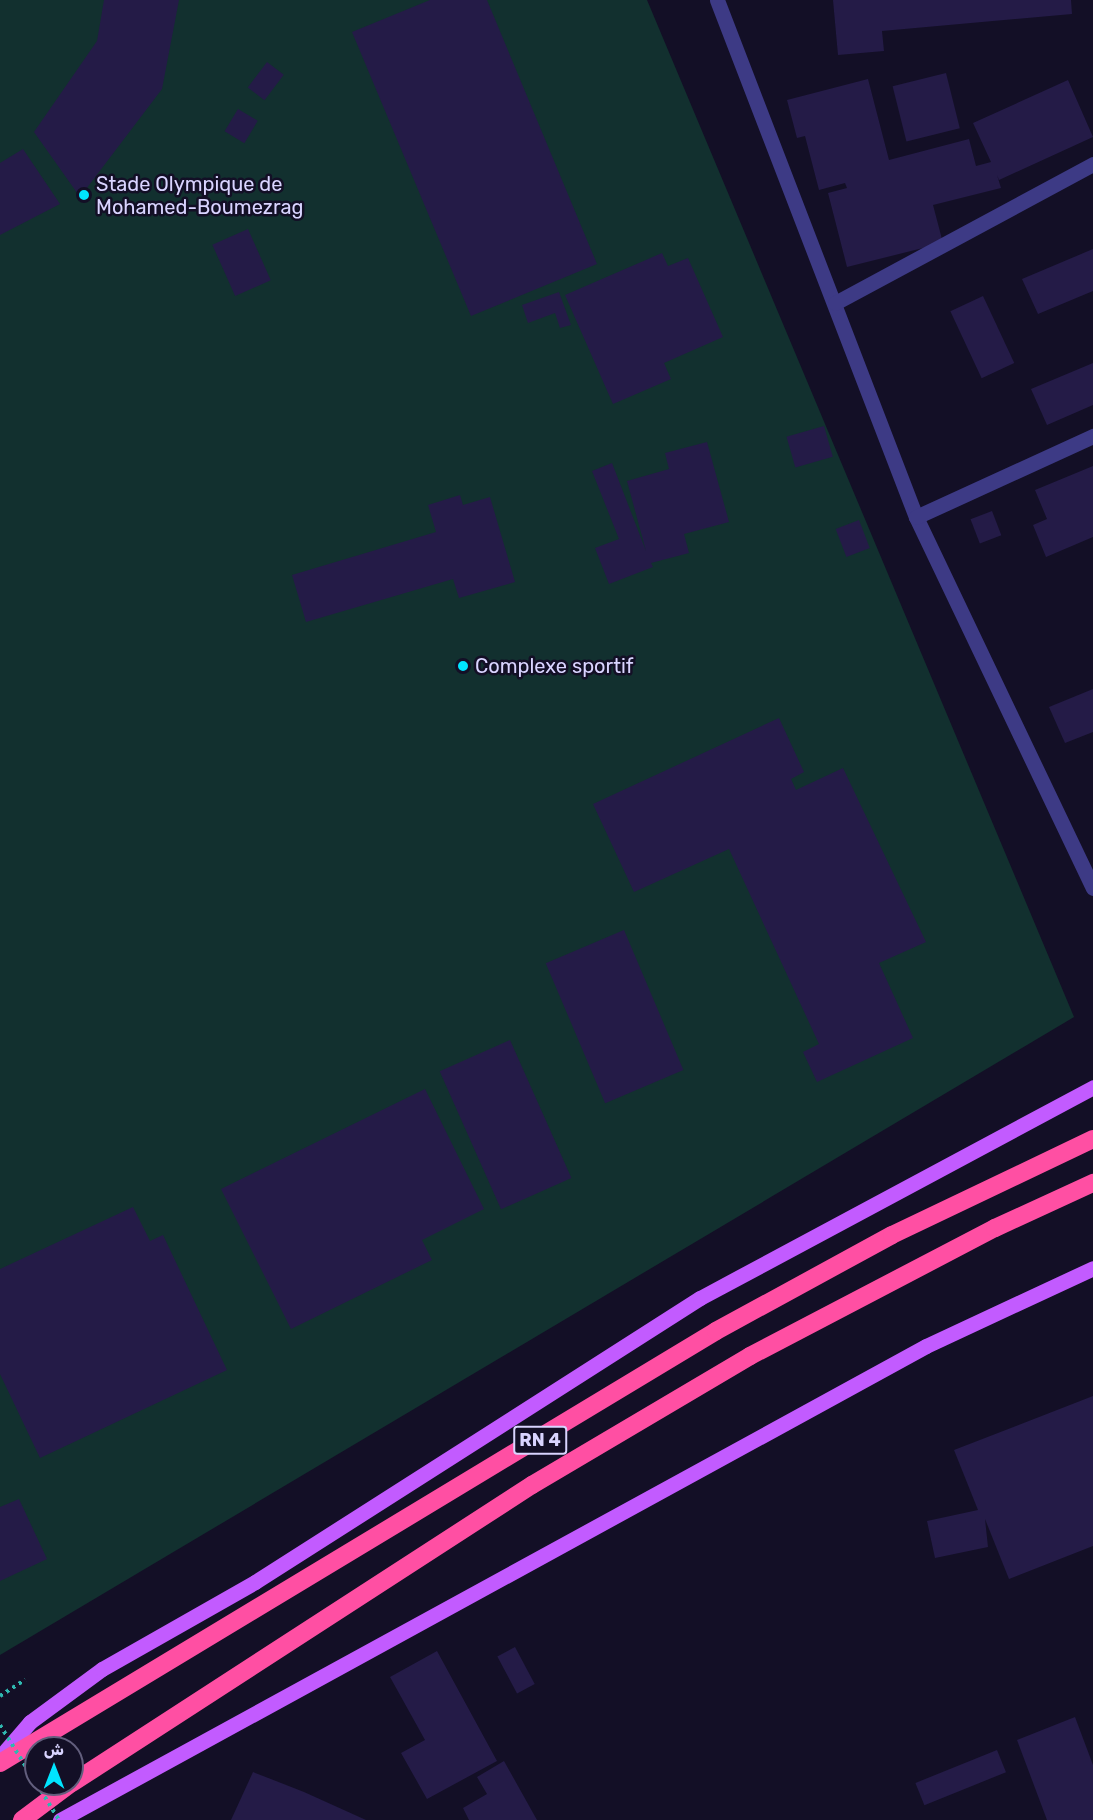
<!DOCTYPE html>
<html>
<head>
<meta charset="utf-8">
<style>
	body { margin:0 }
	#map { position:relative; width:1093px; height:1820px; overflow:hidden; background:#130f26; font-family:Rubik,"Noto Sans Arabic",sans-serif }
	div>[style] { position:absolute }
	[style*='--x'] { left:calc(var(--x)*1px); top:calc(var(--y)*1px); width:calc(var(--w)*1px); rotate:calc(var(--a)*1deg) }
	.green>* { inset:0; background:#12302f }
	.building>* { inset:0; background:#241b47; transform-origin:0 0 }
	.path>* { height:4px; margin-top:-2px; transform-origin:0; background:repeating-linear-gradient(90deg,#2fb8b0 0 3px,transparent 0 7.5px) }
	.minor>* { height:15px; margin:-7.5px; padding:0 7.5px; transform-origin:7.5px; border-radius:7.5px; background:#3d3a85 }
	.major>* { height:15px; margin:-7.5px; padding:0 7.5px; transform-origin:7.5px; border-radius:7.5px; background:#c25bff }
	.highway>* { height:18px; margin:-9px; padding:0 9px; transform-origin:9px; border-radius:9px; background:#ff4fa3 }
	.path-bridge>* { height:4px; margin-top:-2px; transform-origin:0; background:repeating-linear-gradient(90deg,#2fb8b0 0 3px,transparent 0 7.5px) }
	.dots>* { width:16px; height:16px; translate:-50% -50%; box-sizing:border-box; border:3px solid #130f26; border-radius:50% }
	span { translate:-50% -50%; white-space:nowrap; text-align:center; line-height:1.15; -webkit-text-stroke:5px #130f26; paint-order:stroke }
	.shield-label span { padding:2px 4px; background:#130f26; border:2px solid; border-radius:4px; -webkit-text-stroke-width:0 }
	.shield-label { font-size:18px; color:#d9d4ff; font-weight:700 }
	.poi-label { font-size:20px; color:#d9d4ff }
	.left { translate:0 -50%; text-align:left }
	.north { position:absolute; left:24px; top:1736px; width:60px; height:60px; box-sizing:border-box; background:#130f26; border:2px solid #625e7d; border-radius:50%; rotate:0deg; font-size:16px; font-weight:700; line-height:24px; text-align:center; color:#d9d4ff }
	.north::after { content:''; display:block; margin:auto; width:21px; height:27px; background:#00e5ff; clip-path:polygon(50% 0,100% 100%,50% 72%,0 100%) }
</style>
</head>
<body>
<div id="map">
	<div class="green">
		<div style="clip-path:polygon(0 0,647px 0,1074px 1017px,0 1655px)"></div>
	</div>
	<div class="building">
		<div style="clip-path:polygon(104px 0,179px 0,162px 89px,80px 197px,34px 132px,97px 41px)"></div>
		<div style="clip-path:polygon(430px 0,487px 0,597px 264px,471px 316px,352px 32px)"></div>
		<div style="clip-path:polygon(833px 0,1071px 0,1072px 14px,882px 31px,884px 51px,838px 55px)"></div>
		<div style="left:267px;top:62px;width:21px;height:32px;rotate:37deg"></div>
		<div style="left:946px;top:73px;width:57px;height:55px;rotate:76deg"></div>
		<div style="clip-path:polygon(868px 79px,889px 160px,969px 139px,976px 166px,991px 162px,973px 123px,1068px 80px,1093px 137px,999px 180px,997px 175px,1001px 188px,933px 205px,943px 243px,847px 267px,828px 193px,847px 188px,845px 183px,819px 190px,805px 136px,797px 138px,787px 100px)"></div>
		<div style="left:238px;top:109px;width:23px;height:26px;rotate:31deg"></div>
		<div style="clip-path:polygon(23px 149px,60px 204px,0 235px,0 163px)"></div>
		<div style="left:248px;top:229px;width:56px;height:39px;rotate:66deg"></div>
		<div style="clip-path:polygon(1093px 249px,1093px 291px,1038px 314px,1022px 279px)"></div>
		<div style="clip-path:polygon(662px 253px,668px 266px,688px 258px,723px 337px,664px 363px,671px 379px,613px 404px,565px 295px)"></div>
		<div style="clip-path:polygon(559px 292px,571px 325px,560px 328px,555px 313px,528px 323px,522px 305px)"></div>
		<div style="left:983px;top:296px;width:74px;height:36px;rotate:65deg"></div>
		<div style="clip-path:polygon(1093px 363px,1093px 405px,1047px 425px,1031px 389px)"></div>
		<div style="left:824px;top:426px;width:32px;height:39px;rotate:74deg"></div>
		<div style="clip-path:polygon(707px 442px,729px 522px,684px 534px,689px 553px,651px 563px,653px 567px,609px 584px,595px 548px,619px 539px,592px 471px,612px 463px,646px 551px,627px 481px,669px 469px,665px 453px)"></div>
		<div style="clip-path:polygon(1093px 466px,1093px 537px,1046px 557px,1033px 525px,1047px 519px,1035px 490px)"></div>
		<div style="clip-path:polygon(460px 495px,463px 505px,490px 497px,515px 582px,459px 598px,453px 579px,306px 622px,292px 575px,436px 532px,428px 505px)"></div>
		<div style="left:992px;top:511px;width:26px;height:23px;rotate:69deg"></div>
		<div style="left:859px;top:520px;width:30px;height:25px;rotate:69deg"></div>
		<div style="clip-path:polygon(1093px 689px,1093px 732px,1065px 743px,1049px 707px)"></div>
		<div style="clip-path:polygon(779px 718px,804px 772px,791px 779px,796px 790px,843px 768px,926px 942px,879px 963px,913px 1038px,817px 1082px,803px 1052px,819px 1044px,729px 849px,634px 892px,593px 804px)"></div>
		<div style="left:624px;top:930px;width:152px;height:85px;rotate:67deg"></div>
		<div style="left:510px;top:1040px;width:151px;height:77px;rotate:66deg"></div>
		<div style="clip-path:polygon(425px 1089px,484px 1209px,422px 1240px,432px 1260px,291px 1329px,221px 1189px)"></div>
		<div style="clip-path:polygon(133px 1207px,150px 1241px,163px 1235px,227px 1370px,40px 1458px,0 1374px,0 1269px)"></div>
		<div style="clip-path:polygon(1093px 1396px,1093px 1546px,1009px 1579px,985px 1519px,988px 1547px,935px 1558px,927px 1521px,978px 1510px,954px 1450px)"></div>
		<div style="clip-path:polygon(19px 1499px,47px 1559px,0 1581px,0 1507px)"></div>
		<div style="left:515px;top:1647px;width:42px;height:20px;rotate:62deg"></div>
		<div style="clip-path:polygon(437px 1651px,497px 1761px,427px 1799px,401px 1753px,425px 1740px,390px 1677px)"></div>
		<div style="clip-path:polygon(1075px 1717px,1093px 1765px,1093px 1820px,1047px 1820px,1017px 1740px)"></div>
		<div style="left:997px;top:1750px;width:24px;height:88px;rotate:68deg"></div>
		<div style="clip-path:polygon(504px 1761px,537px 1820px,469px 1820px,463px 1808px,487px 1794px,477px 1777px)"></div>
		<div style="clip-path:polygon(253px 1772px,304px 1792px,366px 1820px,231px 1820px)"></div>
	</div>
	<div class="path">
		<div style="--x:0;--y:1696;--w:30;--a:-33"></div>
	</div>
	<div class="minor">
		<div style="--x:717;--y:0;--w:554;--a:68.95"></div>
		<div style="--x:916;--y:517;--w:411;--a:64.5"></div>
		<div style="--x:835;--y:303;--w:293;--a:-28.3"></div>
		<div style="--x:916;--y:517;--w:195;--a:-24.6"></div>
	</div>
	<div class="major">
		<div style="--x:0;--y:1757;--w:46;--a:-49.4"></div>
		<div style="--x:30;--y:1722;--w:89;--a:-36.4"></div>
		<div style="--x:102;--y:1669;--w:176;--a:-29.6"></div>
		<div style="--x:255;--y:1582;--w:528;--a:-32.55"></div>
		<div style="--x:700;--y:1298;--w:446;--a:-28.2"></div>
		<div style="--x:60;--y:1820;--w:987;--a:-28.69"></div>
		<div style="--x:926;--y:1346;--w:184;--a:-25"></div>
	</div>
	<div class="highway">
		<div style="--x:0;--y:1763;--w:836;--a:-31.1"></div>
		<div style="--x:716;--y:1331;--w:200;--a:-28.6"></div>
		<div style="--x:892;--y:1235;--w:223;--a:-25.5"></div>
		<div style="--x:72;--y:1783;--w:548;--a:-32.94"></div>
		<div style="--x:532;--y:1485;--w:253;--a:-30.6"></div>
		<div style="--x:750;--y:1356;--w:276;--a:-27.6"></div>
		<div style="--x:995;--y:1228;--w:108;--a:-24.7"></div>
		<div style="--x:22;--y:1820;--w:60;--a:-36.9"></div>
	</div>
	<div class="path-bridge">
		<div style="--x:0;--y:1725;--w:68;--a:58.2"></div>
		<div style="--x:37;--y:1784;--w:42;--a:58.6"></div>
	</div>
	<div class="dots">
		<div style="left:84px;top:195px;background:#00e5ff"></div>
		<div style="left:463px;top:666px;background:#00e5ff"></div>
	</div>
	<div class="shield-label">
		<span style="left:540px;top:1440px">RN 4</span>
	</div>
	<div class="poi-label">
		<span class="left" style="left:96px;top:196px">Stade Olympique de<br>Mohamed-Boumezrag</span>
		<span class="left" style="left:475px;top:666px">Complexe sportif</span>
	</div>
	<div class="north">ش</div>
</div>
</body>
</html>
